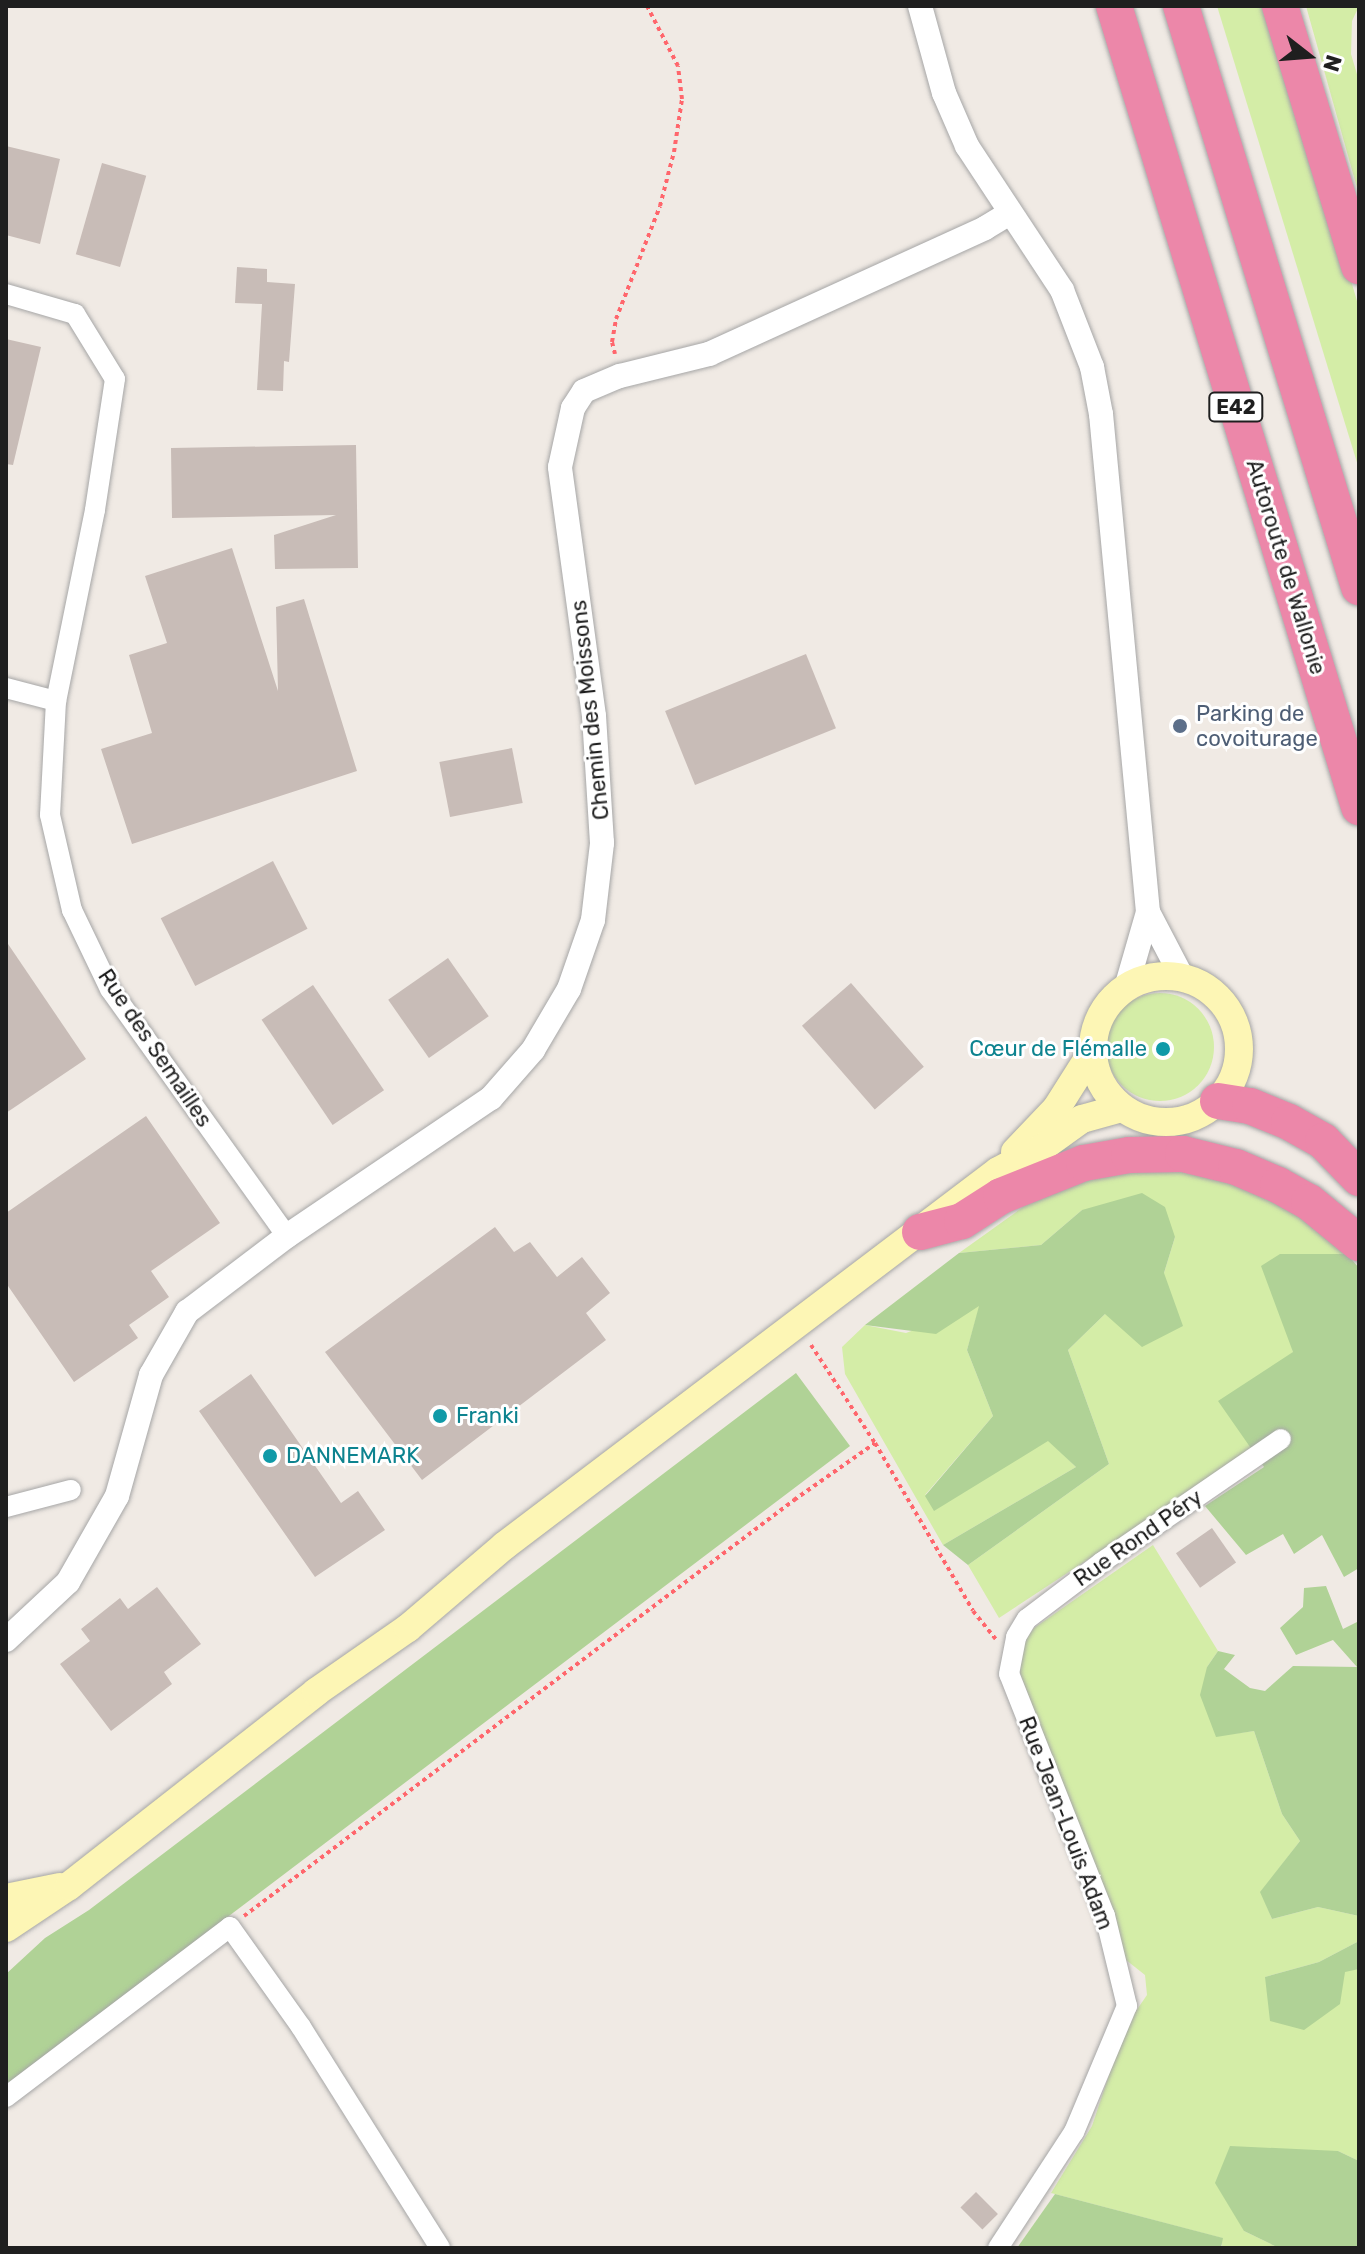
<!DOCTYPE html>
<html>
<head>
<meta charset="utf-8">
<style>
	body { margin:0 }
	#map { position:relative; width:1365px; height:2254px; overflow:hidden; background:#f0eae4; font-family:Rubik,sans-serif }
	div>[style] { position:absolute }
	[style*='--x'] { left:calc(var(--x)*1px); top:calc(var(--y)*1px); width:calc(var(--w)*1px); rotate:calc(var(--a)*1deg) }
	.grass>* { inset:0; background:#d4eda7 }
	.round { border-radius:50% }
	.forest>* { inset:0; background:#b0d296 }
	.building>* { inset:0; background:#c8bcb7; transform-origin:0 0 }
	.path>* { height:4px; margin-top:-2px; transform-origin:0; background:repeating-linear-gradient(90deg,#ff666c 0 4px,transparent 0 8px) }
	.roads { filter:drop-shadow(0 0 2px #a6a6a6) drop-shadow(0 0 2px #a6a6a6) }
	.minor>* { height:20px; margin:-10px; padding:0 10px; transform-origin:10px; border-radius:10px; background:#fff }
	.tertiary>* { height:24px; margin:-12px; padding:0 12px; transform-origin:12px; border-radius:12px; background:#fff }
	.secondary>* { height:28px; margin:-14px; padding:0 14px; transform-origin:14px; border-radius:14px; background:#fdf6b5 }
	.secondary>.ring { margin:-14px; padding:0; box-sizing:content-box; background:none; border:28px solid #fdf6b5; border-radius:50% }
	.motorway>* { height:36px; margin:-18px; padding:0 18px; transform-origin:18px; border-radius:18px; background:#ec87a9 }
	.dots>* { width:22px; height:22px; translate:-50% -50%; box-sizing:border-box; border:4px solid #fff; border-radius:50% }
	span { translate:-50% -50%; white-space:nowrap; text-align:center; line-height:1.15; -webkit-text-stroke:6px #fff; paint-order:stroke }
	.shield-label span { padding:2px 6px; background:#fff; border:2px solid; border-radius:6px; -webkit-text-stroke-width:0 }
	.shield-label { font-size:20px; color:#1f1f1f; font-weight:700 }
	.street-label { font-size:22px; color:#1f1f1f }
	.service-label { font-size:22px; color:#4e5e75 }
	.left { translate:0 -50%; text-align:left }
	.culture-label { font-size:22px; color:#0d838f }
	.right { translate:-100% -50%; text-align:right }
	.frame { position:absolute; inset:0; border:8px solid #1f1f1f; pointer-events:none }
	.north { position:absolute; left:1269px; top:16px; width:80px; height:80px; -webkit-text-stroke:6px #fff; paint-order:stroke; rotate:107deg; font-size:22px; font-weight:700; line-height:32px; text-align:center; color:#1f1f1f }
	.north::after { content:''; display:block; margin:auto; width:28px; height:36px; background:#1f1f1f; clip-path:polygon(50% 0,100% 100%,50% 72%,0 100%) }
</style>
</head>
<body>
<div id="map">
	<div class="grass">
		<div style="clip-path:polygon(1217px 6px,1271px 6px,1359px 308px,1359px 469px)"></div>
		<div style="clip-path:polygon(1306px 6px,1359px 6px,1352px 21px,1351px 54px,1359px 81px,1359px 195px)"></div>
		<div class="round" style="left:1106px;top:993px;width:108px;height:108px"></div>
		<div style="clip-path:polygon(1176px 1162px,1250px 1182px,1313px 1219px,1347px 1254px,1280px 1254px,1293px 1352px,1253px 1451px,999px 1618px,968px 1565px,1109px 1464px,1068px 1350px,1105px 1314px,1164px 1273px,1175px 1237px,1082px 1210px,1041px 1245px,959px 1253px,1051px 1187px)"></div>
		<div style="clip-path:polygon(980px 1305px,967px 1350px,993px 1416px,925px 1495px,1048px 1440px,1076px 1467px,943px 1545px,845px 1374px,842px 1347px,865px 1325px,906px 1333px)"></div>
		<div style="clip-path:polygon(1153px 1545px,1218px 1651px,1207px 1667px,1216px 1736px,1254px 1731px,1282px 1814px,1300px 1841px,1261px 1892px,1272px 1919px,1318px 1907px,1359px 1916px,1359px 1941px,1319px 1962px,1265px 1977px,1359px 1969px,1359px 2161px,1338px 2151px,1244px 2231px,1279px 2248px,1222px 2248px,1222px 2238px,1051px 2193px,1092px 2126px,1125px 2027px,1147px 1995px,1145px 1975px,1126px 1960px,1020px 1673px,1022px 1645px,1034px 1628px)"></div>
	</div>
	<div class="forest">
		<div style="clip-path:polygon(1142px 1193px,1165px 1207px,1175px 1237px,1164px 1273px,1183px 1326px,1142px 1347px,1105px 1314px,1068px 1350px,1109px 1464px,968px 1565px,943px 1545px,1076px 1467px,1048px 1441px,934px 1511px,925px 1496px,993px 1416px,967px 1350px,979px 1306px,936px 1334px,865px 1325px,959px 1253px,1041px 1245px,1082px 1210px)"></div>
		<div style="clip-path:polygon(1280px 1254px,1347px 1254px,1359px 1268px,1359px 1568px,1344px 1577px,1322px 1535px,1294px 1554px,1283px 1534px,1246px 1555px,1205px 1506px,1264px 1467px,1218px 1401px,1293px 1352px,1261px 1266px)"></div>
		<div style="clip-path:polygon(796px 1373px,850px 1446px,8px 2083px,6px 2090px,6px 1974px,45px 1938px,89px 1910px)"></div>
		<div style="clip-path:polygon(1326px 1586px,1343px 1629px,1359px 1621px,1359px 1916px,1318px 1907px,1272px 1919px,1260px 1892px,1300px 1841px,1282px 1814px,1254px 1731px,1216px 1737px,1200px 1695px,1207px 1667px,1218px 1651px,1235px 1655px,1224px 1669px,1250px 1688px,1265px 1691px,1293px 1666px,1357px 1667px,1333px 1640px,1296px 1655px,1280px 1628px,1303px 1607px,1304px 1588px)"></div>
		<div style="clip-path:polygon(1359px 1941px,1359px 1969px,1345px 1972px,1340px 2004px,1304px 2030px,1270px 2021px,1265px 1977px,1319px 1962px)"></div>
		<div style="clip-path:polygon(1230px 2146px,1338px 2151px,1359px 2161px,1359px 2248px,1279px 2248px,1244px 2231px,1215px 2183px)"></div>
		<div style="clip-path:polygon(1055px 2194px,1223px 2238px,1221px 2248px,1017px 2248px)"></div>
	</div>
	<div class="building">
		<div style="clip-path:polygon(6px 146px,60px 159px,40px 244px,6px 235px)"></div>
		<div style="left:102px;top:163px;width:46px;height:95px;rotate:16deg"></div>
		<div style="clip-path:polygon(237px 267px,267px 269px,267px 282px,295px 284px,289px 362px,284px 361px,283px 391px,257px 390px,262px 304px,235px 303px)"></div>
		<div style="clip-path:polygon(6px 339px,41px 347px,13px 465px,6px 464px)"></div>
		<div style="clip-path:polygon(356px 445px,358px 568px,275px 569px,274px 535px,336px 515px,172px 518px,171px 448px)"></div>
		<div style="clip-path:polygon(232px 548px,278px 691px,276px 607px,304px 599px,357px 771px,132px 844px,101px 749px,152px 733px,129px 655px,167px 643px,145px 576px)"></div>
		<div style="left:806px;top:654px;width:80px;height:152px;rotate:68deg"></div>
		<div style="left:512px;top:748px;width:56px;height:74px;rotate:79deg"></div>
		<div style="left:273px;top:861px;width:76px;height:126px;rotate:63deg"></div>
		<div style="clip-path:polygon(6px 941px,86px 1059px,6px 1113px)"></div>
		<div style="left:448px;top:958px;width:71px;height:73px;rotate:55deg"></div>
		<div style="left:851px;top:983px;width:111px;height:65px;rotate:49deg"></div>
		<div style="left:313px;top:985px;width:127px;height:62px;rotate:56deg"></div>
		<div style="clip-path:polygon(146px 1116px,220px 1223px,151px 1271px,169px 1297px,129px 1325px,138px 1338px,74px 1382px,6px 1283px,6px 1213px)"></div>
		<div style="clip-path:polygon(495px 1227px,514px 1252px,530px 1242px,557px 1277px,582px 1257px,610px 1293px,586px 1313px,606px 1340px,422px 1480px,325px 1352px)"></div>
		<div style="clip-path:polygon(251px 1374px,341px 1503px,358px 1491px,385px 1530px,315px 1577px,199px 1411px)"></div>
		<div style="left:1212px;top:1528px;width:42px;height:44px;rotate:55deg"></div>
		<div style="clip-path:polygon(157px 1587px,201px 1644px,164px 1672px,172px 1684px,111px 1731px,60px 1664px,90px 1641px,81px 1629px,120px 1598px,128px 1609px)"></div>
		<div style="left:976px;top:2192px;width:31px;height:22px;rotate:45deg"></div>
	</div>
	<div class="path">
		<div style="--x:615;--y:354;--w:12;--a:-104"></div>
		<div style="--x:612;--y:342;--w:23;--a:-80"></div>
		<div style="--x:616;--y:319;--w:121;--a:-68.7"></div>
		<div style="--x:660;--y:206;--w:56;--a:-75.5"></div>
		<div style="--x:674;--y:152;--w:54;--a:-81.4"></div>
		<div style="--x:682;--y:99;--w:33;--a:-97"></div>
		<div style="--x:678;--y:66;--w:68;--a:-117.3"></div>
		<div style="--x:811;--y:1345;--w:117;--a:56.9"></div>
		<div style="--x:244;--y:1916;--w:690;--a:-37.1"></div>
		<div style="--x:794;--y:1500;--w:99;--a:-35.1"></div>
		<div style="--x:875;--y:1443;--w:194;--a:59.7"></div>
		<div style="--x:973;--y:1611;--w:36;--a:51"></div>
	</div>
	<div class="roads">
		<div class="minor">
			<div style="--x:6;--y:294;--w:72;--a:16.2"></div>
			<div style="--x:75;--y:314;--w:76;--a:58.4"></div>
			<div style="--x:115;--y:379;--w:133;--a:98.7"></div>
			<div style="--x:95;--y:510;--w:195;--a:101.5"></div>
			<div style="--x:56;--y:701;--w:114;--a:93"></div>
			<div style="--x:50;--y:815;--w:98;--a:77"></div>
			<div style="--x:72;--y:910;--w:88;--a:64.3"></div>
			<div style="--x:110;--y:989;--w:304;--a:54.4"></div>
			<div style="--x:6;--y:688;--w:52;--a:14.6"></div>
			<div style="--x:6;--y:1507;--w:67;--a:-14.7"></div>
			<div style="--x:6;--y:2097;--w:281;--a:-37.2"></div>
			<div style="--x:230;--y:1927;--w:123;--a:54.6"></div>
			<div style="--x:301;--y:2027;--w:261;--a:57.8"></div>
			<div style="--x:998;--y:2248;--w:139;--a:-56.8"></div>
			<div style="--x:1074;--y:2132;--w:137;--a:-67.2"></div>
			<div style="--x:1127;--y:2006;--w:93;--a:-103.7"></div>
			<div style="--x:1105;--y:1916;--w:260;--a:-111.6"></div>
			<div style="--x:1009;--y:1674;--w:38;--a:-79"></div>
			<div style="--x:1016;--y:1637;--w:21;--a:-59"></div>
			<div style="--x:1027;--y:1619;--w:94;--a:-37.2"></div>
			<div style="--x:1102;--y:1562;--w:217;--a:-34.5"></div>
		</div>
		<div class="tertiary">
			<div style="--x:920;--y:6;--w:90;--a:74.6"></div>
			<div style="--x:944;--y:93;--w:58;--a:66.5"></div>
			<div style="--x:967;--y:146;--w:173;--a:56.6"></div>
			<div style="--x:1062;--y:290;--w:83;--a:68.7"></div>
			<div style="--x:1092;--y:367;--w:48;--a:79.2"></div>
			<div style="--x:1101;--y:414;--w:500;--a:84.61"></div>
			<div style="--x:1148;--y:912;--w:79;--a:106.1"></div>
			<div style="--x:1148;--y:912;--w:73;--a:62.4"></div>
			<div style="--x:6;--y:1640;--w:85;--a:-43.1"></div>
			<div style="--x:68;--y:1582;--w:99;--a:-60.3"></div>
			<div style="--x:117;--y:1496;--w:126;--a:-74.3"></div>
			<div style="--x:151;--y:1375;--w:73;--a:-60.3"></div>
			<div style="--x:187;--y:1312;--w:126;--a:-37.2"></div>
			<div style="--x:287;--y:1236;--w:246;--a:-34.1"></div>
			<div style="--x:491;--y:1098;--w:64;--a:-48.8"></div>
			<div style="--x:533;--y:1050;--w:71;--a:-59.5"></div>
			<div style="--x:569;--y:989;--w:73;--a:-70.8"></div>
			<div style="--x:593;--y:920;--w:78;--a:-83.3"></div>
			<div style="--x:602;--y:843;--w:127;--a:-93.6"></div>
			<div style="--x:594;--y:716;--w:251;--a:-97.8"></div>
			<div style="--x:560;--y:467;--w:60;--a:-77.6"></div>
			<div style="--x:573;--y:408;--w:20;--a:-57"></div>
			<div style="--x:584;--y:391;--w:39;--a:-23"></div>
			<div style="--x:620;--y:376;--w:92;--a:-13.9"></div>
			<div style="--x:709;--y:354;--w:303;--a:-24.5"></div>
			<div style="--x:985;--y:228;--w:29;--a:-31"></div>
		</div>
		<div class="secondary">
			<div class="ring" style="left:1093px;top:976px;width:118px;height:118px"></div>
			<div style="--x:1015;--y:1152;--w:59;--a:-46.4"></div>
			<div style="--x:1056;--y:1109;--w:67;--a:-57.7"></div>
			<div style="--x:6;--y:1898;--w:55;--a:-11.5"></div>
			<div style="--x:6;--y:1928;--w:76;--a:-33.7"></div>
			<div style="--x:69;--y:1886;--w:314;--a:-38.1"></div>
			<div style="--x:316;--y:1692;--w:112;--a:-34.8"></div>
			<div style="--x:408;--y:1628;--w:126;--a:-40.5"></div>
			<div style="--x:504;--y:1546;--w:620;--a:-37.2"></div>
			<div style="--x:998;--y:1171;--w:51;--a:-28.1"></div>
			<div style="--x:1043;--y:1147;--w:48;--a:-35.7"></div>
			<div style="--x:1082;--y:1119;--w:41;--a:-15.4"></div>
		</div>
		<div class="motorway">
			<div style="--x:1114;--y:6;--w:838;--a:72.99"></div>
			<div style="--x:1181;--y:6;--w:608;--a:72.97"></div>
			<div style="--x:1280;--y:6;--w:272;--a:73.1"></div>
			<div style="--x:1218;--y:1101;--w:32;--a:9"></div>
			<div style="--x:1250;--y:1106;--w:42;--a:22.3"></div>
			<div style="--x:1289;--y:1122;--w:39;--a:29"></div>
			<div style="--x:1323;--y:1141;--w:52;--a:45.8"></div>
			<div style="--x:920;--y:1232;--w:43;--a:-14.7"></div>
			<div style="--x:962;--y:1221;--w:46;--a:-32.7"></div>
			<div style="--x:1001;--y:1196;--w:89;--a:-21.7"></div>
			<div style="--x:1084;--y:1163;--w:46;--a:-10.1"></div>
			<div style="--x:1129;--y:1155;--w:54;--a:-1.1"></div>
			<div style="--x:1183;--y:1154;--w:55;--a:13.8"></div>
			<div style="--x:1236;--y:1167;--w:46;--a:23.2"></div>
			<div style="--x:1278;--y:1185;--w:35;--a:29"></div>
			<div style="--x:1309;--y:1202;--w:65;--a:39.4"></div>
		</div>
	</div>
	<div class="dots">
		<div style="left:1180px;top:726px;background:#5c6f8a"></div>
		<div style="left:1163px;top:1049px;background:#0f9aa8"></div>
		<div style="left:440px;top:1416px;background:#0f9aa8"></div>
		<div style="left:270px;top:1456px;background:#0f9aa8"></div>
	</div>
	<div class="shield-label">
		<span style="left:1236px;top:407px">E42</span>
	</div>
	<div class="street-label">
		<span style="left:1286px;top:567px;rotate:73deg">Autoroute de Wallonie</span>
		<span style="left:590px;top:710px;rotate:-96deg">Chemin des Moissons</span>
		<span style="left:155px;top:1048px;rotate:56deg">Rue des Semailles</span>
		<span style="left:1138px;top:1538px;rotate:-35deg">Rue Rond Péry</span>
		<span style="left:1066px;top:1823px;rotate:69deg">Rue Jean-Louis Adam</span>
	</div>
	<div class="service-label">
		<span class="left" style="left:1196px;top:726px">Parking de<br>covoiturage</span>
	</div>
	<div class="culture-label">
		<span class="right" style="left:1147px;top:1049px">Cœur de Flémalle</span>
		<span class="left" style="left:456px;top:1416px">Franki</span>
		<span class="left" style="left:286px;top:1456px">DANNEMARK</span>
	</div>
	<div class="frame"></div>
	<div class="north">N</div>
</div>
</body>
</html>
